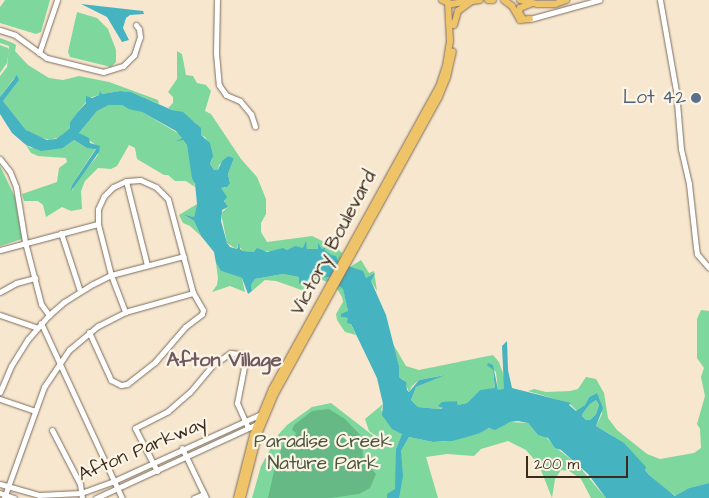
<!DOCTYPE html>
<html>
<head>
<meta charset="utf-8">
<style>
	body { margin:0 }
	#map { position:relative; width:709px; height:498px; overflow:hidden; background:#f7e7cf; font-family:"Architects Daughter",sans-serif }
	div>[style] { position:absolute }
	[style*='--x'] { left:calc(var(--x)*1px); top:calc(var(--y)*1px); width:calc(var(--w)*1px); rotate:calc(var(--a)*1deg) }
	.green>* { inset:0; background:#7ed79d }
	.forest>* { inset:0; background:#66b884 }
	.water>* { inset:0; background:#45b3c0 }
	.roads { filter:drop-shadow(0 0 1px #7d6c5c) drop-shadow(0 0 1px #7d6c5c) }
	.minor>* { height:5px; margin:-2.5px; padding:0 2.5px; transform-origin:2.5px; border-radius:2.5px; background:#fff }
	.major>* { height:6px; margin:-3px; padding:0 3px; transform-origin:3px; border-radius:3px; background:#efc469 }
	.dots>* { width:14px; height:14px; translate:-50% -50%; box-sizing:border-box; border:2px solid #fcf5e5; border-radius:50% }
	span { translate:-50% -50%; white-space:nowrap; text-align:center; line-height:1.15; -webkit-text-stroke:4.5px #fcf5e5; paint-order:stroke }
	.service-label { font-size:19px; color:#4e5e75 }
	.right { translate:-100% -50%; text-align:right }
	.street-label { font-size:19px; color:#3b2a1e }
	.park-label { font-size:19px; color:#4c553e }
	.neighbourhood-label { font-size:20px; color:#705962; font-weight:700 }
	.scale { position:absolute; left:526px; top:456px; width:102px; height:22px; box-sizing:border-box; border:2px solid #3b2a1e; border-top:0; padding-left:6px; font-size:15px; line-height:18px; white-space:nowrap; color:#3b2a1e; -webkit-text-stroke:4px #fcf5e5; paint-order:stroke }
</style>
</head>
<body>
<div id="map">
	<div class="green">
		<div style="clip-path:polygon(5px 0,50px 0,41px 32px,36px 34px,0 23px,0 7px)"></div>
		<div style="clip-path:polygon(77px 12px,97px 18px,108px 29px,116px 50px,116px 62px,111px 67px,70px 57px,68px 52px)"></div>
		<div style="clip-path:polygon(0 38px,13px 43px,16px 45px,15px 51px,28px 65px,49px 78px,63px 80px,79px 76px,109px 82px,158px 100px,159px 104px,131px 92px,120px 91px,102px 94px,100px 92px,99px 95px,89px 98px,70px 122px,70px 128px,60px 137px,50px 140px,35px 136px,26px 130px,3px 101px,17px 82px,14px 78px,0 97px,0 76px,7px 67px,9px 46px,0 43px)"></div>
		<div style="clip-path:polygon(0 45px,8px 48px,9px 50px,7px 63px,0 73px)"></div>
		<div style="clip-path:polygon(177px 51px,182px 54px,186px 75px,193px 76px,197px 83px,206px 85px,211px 91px,205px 111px,211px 114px,241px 159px,257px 177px,266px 199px,266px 214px,261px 223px,261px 232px,267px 242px,312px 236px,337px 248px,342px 253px,339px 263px,319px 247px,318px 249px,307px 249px,306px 245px,303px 249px,295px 247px,287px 250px,253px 252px,243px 251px,238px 245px,236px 249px,227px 243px,221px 213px,228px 207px,225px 203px,221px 188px,225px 188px,230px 182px,228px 174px,234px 158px,228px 156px,219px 165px,218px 170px,214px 170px,210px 164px,212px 159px,208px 142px,205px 137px,201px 135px,196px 123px,186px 116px,168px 108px,173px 103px,173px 97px,168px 92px,177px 79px)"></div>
		<div style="clip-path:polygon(109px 105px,122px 105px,142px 112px,181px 135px,182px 138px,178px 140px,183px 140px,187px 145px,195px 187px,186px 181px,175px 181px,168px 175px,164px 175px,137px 159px,135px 148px,129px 145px,117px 166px,111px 169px,98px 168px,85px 181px,81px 191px,82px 209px,71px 211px,62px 207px,46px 217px,43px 205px,38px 201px,24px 201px,22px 194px,57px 182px,59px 168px,67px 162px,66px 158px,38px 156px,31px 153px,26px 145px,31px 148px,63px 148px,74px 140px,87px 148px,96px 148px,72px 185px,72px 191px,76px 182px,98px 155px,97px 146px,79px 133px,97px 111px)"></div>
		<div style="clip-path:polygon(0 166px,15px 197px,22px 239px,0 246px)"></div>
		<div style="clip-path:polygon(197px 204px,194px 217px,185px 216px,194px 221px,201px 236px,190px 226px,183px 223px,179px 215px)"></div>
		<div style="clip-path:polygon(361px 260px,369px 273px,374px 271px,377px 291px,371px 281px,374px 274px,366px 278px,363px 273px,350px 267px)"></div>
		<div style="clip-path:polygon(216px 263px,221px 271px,242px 278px,245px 292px,230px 286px,212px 292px,217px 285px,218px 278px)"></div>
		<div style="clip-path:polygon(283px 274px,299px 277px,305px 283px,311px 278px,325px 276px,330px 278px,328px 282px,322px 280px,310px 293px,276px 281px,265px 280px,252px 291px,251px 285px,255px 279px)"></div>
		<div style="clip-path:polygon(338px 283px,343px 288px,348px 311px,341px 317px,348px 318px,356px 335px,345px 332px,337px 320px,336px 314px,343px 302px,342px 297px,336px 287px)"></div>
		<div style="clip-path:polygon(701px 310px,709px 311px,709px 483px,689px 488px,676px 496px,666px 489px,649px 475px,632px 453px,611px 435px,596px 426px,602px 414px,597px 393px,589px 397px,585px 405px,577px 411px,569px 403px,528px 391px,534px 389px,546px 392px,570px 391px,578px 389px,586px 377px,596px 379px,604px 393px,608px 418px,617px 430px,647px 454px,660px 459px,694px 453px,701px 448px,700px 429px,697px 424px,705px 396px,701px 377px,704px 368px,697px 358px,697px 319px)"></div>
		<div style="clip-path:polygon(393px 344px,406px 366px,419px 370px,493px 355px,499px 362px,504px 376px,504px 390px,498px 390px,496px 372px,489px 365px,493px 370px,495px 388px,487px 391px,480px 390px,467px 403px,458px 405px,457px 401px,453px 401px,439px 409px,418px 407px,411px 400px,416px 387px,444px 375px,419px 380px,412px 386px,409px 392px,404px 380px,399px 377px,399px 366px)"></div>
		<div style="clip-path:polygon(596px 400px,599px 405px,596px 414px,590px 420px,586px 420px,582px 416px,583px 413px,590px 404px)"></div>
		<div style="clip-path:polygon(331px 403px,384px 444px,386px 443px,369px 431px,365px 419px,383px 404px,381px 410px,402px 434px,396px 449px,401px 451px,409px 437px,433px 442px,444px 442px,478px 434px,484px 430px,510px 422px,528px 423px,538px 435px,545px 436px,555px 447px,577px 464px,606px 498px,591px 498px,581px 479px,569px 471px,561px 470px,555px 479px,552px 498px,539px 465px,526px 450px,508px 441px,481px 449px,474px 456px,447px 454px,426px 457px,438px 498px,252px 498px,261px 466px,278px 435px,287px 425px,312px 407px)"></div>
	</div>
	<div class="forest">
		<div style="clip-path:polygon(329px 409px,345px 419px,362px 437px,363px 459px,376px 474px,370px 488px,359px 494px,330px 498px,268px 498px,277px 458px,284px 443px,294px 438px,296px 433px,292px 430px,294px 425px,312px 411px)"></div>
	</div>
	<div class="water">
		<div style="clip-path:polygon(81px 4px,143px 11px,144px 14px,130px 15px,126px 18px,123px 28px,129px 40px,122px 42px,107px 17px)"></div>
		<div style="clip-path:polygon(evenodd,17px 75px,19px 80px,3px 101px,26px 130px,47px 140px,56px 139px,63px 134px,70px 128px,70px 122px,77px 113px,86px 103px,86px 96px,92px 98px,99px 95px,100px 91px,102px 94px,120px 91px,131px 92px,172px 110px,183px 112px,201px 128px,201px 135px,210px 143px,213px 156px,210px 164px,214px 170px,218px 170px,222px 161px,228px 156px,234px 158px,228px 174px,230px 183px,227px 187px,221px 188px,227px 197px,224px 201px,228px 207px,222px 210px,221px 221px,227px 243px,230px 247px,237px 249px,239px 243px,240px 249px,243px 251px,254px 252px,257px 248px,267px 252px,283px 248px,287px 250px,295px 246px,303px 248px,306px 241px,307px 249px,318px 249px,318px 243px,322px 249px,325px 248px,325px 250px,331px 255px,336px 256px,339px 263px,363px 271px,366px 278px,375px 273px,371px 281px,386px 315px,399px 366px,399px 377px,406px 382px,407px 390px,409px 392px,419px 380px,445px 375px,416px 387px,411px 400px,418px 407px,439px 409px,443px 408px,438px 406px,442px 402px,457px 401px,458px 405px,467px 403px,480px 390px,495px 388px,493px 370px,487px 365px,488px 363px,493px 365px,498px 390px,504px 389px,502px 346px,507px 341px,508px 370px,512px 388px,571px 403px,569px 405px,576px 411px,585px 405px,589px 397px,597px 393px,603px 408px,596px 426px,624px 443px,646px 467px,645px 470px,649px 475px,675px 496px,689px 488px,709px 483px,709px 498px,606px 498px,588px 474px,561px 450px,555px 448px,548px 438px,538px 435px,528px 423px,518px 421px,510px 422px,495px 430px,489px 428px,478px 434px,452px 441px,433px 442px,409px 437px,401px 451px,403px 476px,399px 498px,387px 498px,387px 494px,395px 489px,396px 449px,402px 434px,392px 429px,382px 415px,383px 404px,377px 378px,351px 324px,347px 323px,348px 318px,341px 317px,341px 314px,348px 311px,343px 289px,329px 277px,311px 278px,305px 283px,299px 284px,299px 277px,283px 274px,255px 279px,251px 285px,252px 291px,248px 294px,242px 278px,221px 271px,216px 263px,214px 252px,201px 236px,194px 221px,184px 215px,194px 217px,197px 204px,195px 184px,192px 178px,187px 145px,183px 140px,176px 141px,182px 138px,176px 131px,142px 112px,129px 109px,122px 105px,109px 105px,97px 111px,79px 133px,89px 138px,90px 143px,100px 146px,99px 152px,71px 191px,72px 185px,96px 149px,87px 148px,74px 140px,63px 148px,41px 151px,26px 145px,12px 133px,0 114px,0 97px,17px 75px,596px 400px,599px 405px,596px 414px,590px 420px,586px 420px,582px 416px,583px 413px,590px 404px,596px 400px)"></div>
	</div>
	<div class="roads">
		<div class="minor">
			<div style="--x:217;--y:0;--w:53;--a:91.1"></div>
			<div style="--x:216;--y:53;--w:32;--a:85"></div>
			<div style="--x:219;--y:85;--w:12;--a:55"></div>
			<div style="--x:226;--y:95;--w:15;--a:23"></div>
			<div style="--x:240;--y:101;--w:17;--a:50"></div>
			<div style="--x:251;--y:114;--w:13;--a:72"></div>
			<div style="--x:660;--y:0;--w:92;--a:80"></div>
			<div style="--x:676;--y:91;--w:58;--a:85.1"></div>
			<div style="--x:681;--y:149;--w:36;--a:77"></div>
			<div style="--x:689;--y:184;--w:63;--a:83.7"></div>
			<div style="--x:696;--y:247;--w:7;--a:82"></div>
			<div style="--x:697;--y:254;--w:18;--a:49"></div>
			<div style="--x:530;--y:19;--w:72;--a:-15.4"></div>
			<div style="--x:0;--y:30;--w:16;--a:18"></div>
			<div style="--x:15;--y:35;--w:39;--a:36"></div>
			<div style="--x:47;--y:58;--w:58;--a:14"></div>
			<div style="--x:103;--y:72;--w:21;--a:-17"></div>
			<div style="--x:123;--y:66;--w:16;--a:-45"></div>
			<div style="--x:134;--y:55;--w:19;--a:-72"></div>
			<div style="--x:140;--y:37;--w:8;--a:-97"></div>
			<div style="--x:139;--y:29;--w:5;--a:-127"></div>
			<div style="--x:39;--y:53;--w:56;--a:-71.2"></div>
			<div style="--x:0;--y:159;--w:16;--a:52"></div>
			<div style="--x:10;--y:172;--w:16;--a:68"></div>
			<div style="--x:16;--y:187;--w:56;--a:80.7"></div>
			<div style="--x:25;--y:242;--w:64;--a:75.5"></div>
			<div style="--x:41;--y:304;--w:14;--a:54"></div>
			<div style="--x:126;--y:181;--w:87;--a:76"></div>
			<div style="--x:61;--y:233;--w:61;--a:71.9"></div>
			<div style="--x:0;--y:250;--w:101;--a:-14.9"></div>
			<div style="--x:0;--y:292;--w:18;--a:-29"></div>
			<div style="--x:16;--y:283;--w:20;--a:-15"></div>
			<div style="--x:0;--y:315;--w:39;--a:19"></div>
			<div style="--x:41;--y:323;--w:193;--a:65.2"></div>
			<div style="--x:89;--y:332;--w:53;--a:65.4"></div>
			<div style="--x:111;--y:380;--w:11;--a:27"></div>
			<div style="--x:121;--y:385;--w:6;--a:-9"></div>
			<div style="--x:127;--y:384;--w:36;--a:-38"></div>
			<div style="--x:155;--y:362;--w:46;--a:-49.4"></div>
			<div style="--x:185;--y:327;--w:21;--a:-37"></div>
			<div style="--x:202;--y:314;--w:4;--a:-76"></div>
			<div style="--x:203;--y:310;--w:20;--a:-120"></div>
			<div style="--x:193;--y:293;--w:97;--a:-104.9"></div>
			<div style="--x:168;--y:199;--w:17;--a:-135"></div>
			<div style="--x:156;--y:187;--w:17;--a:-156"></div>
			<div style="--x:140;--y:180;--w:14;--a:176"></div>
			<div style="--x:126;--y:181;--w:14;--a:155"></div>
			<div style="--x:113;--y:187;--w:13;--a:135"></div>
			<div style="--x:104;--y:196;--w:14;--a:115"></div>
			<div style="--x:98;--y:209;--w:15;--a:90"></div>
			<div style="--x:98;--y:224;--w:53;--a:75.7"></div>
			<div style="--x:111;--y:275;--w:40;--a:69"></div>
			<div style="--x:0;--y:392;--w:28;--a:-67"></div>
			<div style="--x:11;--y:366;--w:32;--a:-58"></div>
			<div style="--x:28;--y:339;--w:32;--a:-49"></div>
			<div style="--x:49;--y:315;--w:20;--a:-41"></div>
			<div style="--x:64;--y:302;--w:34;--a:-32"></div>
			<div style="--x:93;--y:284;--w:20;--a:-27"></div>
			<div style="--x:111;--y:275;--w:75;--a:-14.6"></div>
			<div style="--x:0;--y:399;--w:36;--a:19"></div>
			<div style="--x:52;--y:430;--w:61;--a:62.6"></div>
			<div style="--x:80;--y:484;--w:14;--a:82"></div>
			<div style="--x:182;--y:448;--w:55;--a:64.4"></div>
			<div style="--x:157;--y:471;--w:48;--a:-117.1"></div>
			<div style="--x:135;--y:428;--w:37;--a:-27"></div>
			<div style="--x:168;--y:411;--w:29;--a:-41"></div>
			<div style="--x:190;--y:392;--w:35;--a:-50"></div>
			<div style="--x:213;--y:365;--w:21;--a:-35"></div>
			<div style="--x:230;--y:353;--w:11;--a:5"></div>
			<div style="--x:241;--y:354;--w:9;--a:63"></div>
			<div style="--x:245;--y:362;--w:42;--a:101"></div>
			<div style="--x:237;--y:403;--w:27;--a:66"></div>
			<div style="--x:0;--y:484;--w:41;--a:15.8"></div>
			<div style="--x:39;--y:495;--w:42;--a:-2.7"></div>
			<div style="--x:81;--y:493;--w:35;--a:-20"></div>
			<div style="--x:114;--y:481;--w:164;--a:-24.5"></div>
			<div style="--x:0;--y:493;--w:15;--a:20"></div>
			<div style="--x:4;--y:498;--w:118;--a:-70.2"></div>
			<div style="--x:44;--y:387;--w:45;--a:-56"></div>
			<div style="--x:69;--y:350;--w:38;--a:-40"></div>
			<div style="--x:98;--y:326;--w:30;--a:-27"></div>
			<div style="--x:125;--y:312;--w:71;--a:-15.6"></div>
			<div style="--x:96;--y:498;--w:179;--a:-24.7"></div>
			<div style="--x:194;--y:498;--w:11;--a:-22"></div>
		</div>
		<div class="major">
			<div style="--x:442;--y:0;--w:10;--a:24"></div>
			<div style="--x:451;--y:4;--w:29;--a:-8"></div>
			<div style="--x:488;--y:0;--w:5;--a:0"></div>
			<div style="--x:504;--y:0;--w:10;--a:37"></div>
			<div style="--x:512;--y:6;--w:16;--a:60"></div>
			<div style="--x:520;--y:20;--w:10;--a:-6"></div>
			<div style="--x:520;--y:0;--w:18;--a:13"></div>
			<div style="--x:538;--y:4;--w:17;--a:0"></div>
			<div style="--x:555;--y:4;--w:12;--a:-20"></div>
			<div style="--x:522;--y:17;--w:5;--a:-127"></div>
			<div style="--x:519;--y:13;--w:5;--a:-79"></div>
			<div style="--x:520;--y:8;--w:11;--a:-22"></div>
			<div style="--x:454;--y:25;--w:15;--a:-74"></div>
			<div style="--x:458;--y:11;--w:14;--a:-36"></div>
			<div style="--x:237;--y:498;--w:65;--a:-75.7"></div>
			<div style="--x:253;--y:435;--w:50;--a:-67.6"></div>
			<div style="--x:272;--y:389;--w:345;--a:-61.1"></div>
			<div style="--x:439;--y:87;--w:22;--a:-72"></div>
			<div style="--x:446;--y:66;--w:25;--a:-81"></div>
			<div style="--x:450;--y:41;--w:38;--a:-93"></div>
			<div style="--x:242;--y:498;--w:68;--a:-75.6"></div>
			<div style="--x:259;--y:432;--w:41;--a:-67.2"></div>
			<div style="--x:275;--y:394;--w:339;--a:-61.1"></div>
			<div style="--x:439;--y:97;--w:22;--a:-68"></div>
			<div style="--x:447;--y:77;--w:26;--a:-77"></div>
		</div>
	</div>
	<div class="dots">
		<div style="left:696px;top:98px;background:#5c6f8a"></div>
	</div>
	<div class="service-label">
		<span class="right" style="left:686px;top:98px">Lot 42</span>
	</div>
	<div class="street-label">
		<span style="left:334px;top:243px;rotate:-62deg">Victory Boulevard</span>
		<span style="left:143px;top:449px;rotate:-23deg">Afton Parkway</span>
	</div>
	<div class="park-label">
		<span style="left:323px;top:453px">Paradise Creek<br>Nature Park</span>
	</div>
	<div class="neighbourhood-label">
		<span style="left:224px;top:360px">Afton Village</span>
	</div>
	<div class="scale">200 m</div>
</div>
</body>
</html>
